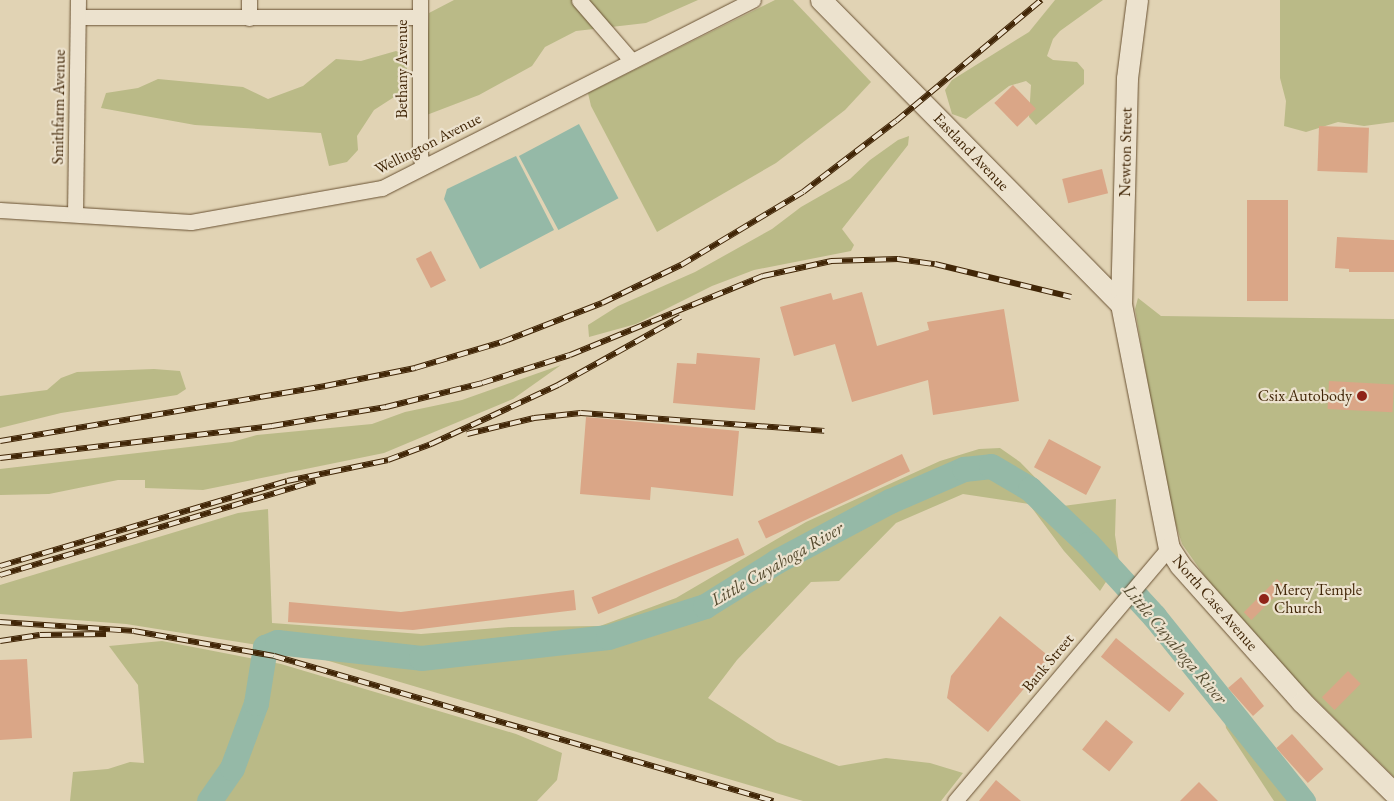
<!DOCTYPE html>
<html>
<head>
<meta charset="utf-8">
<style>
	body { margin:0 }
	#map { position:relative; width:1394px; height:801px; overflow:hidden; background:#e1d3b4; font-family:"EB Garamond",serif }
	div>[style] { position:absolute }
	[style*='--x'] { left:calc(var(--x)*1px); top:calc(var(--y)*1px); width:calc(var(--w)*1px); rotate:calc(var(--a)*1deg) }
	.green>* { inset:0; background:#baba87 }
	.water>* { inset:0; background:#95b9a7; transform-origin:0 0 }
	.river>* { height:25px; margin:-12.5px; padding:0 12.5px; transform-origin:12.5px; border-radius:12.5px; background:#95b9a7 }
	.building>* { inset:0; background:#daa687; transform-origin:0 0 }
	.roads { filter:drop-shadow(0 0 1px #695132) drop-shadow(0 0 1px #695132) }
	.street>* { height:15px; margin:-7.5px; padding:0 7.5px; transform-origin:7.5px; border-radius:7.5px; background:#ece2ce }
	.secondary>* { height:21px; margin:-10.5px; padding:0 10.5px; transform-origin:10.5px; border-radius:10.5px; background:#ece2ce }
	.rail>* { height:5.5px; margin-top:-2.75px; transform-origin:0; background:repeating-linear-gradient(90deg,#ece2ce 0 11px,#412607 0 22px); box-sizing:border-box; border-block:1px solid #412607 }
	.dots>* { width:14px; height:14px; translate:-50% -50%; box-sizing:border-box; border:2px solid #ece2ce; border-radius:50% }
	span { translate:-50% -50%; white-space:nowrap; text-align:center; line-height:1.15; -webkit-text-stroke:4.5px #ece2ce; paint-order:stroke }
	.street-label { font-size:16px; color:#412607 }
	.poi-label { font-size:16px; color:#412607 }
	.right { translate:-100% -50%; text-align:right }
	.left { translate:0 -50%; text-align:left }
	.water-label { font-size:18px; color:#564b2f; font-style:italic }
</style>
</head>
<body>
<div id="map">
	<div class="green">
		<div style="clip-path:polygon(454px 0,698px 0,646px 23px,576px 31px,545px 47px,532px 66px,479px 95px,424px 116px,429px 13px)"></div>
		<div style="clip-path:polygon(775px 0,793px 0,871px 82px,845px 110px,776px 163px,657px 232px,591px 106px,588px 93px)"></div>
		<div style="clip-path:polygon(1055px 0,1103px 0,1060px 31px,1053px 39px,1047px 56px,1053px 60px,1077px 62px,1084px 70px,1084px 84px,1036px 125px,1029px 117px,1031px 85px,1026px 81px,1009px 86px,966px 119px,952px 114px,945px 90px,952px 80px,1029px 32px)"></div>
		<div style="clip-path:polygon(1280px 0,1394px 0,1394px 122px,1364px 126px,1338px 122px,1306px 132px,1284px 126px,1286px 101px,1280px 78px)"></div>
		<div style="clip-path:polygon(396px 51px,408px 56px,405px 90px,374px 110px,357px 136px,358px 150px,347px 162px,329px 166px,321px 133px,195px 125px,101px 108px,106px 93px,138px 88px,158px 79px,243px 87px,268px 99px,303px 86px,336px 59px,361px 61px)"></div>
		<div style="clip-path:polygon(909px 136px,908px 145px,842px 229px,854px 245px,851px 251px,754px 270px,712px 286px,636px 324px,589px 337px,588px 325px,618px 306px,695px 272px,772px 229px,801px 207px,850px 179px,870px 160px,898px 140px)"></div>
		<div style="clip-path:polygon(1138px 298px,1161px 316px,1394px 319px,1394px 777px,1301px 685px,1206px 578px,1182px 544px,1167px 496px,1135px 309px)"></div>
		<div style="clip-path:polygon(561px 365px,513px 399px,384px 453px,203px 490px,145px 488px,145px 480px,118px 480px,49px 494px,0 495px,0 469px,232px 442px,257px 435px,372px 424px,405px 412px,462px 400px)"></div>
		<div style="clip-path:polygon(154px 369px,180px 371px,186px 389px,177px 395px,61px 413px,0 428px,0 396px,47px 390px,61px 378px,77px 372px)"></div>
		<div style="clip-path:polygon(1000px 448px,1020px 462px,1063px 506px,1116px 499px,1115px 535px,1119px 562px,1100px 591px,1064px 551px,1029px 504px,963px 494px,896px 523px,839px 581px,811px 582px,737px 660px,708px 698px,777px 742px,839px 766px,886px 758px,930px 763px,963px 773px,941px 801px,803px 801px,295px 651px,126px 624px,0 614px,0 585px,238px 513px,268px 509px,272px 623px,421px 634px,511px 627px,600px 626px,676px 598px,806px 522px,940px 461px,979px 449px)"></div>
		<div style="clip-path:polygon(162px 641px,281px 664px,516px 734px,562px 753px,557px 780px,537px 801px,70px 801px,73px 772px,108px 769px,130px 762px,144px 763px,138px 685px,109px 646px)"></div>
		<div style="clip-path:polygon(1223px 706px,1230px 706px,1316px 801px,1274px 801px,1226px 728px)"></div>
	</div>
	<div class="water">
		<div style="left:579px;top:124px;width:84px;height:68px;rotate:62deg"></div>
		<div style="clip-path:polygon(516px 156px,554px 230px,480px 269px,444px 199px,447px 189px)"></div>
	</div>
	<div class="river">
		<div style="--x:209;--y:801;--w:40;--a:-55.1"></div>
		<div style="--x:232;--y:768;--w:69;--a:-69.7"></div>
		<div style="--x:256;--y:703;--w:57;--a:-80.9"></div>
		<div style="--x:265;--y:647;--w:13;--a:-23"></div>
		<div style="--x:277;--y:642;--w:145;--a:6.3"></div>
		<div style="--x:421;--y:658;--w:188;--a:-6.4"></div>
		<div style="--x:608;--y:637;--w:102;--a:-17.7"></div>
		<div style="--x:705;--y:606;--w:85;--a:-32"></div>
		<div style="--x:777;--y:561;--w:128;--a:-28"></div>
		<div style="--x:890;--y:501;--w:81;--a:-23.4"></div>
		<div style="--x:964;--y:469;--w:27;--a:-6"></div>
		<div style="--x:991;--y:466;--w:45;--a:30.5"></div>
		<div style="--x:1030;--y:489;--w:80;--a:43.5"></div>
		<div style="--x:1088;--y:544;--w:98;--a:47.5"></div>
		<div style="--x:1154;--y:616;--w:238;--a:51.2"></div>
	</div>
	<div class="building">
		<div style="left:1013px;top:85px;width:33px;height:26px;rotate:46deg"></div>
		<div style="left:1319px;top:126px;width:50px;height:45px;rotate:2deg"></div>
		<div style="left:1102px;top:169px;width:25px;height:41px;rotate:76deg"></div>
		<div style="left:1247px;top:200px;width:41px;height:101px"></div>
		<div style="clip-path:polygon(1337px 237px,1394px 240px,1394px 272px,1349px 272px,1349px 269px,1335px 268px)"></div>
		<div style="left:431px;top:251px;width:33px;height:17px;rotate:63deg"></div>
		<div style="clip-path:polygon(862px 292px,877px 346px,929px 330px,927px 322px,1004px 309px,1019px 401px,933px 415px,928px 380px,852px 402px,835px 344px,794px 356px,780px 307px,831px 293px,833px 300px)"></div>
		<div style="clip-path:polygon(697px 353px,760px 358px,755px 410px,673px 403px,677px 363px,696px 364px)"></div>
		<div style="left:1329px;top:381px;width:65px;height:28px;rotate:3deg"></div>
		<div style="clip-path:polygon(586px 417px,739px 431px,733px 496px,651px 487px,650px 500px,580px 494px)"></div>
		<div style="left:1049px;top:439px;width:59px;height:32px;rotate:28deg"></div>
		<div style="left:902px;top:454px;width:19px;height:159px;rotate:65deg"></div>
		<div style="left:738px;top:538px;width:18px;height:158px;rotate:68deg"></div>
		<div style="left:1277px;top:579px;width:11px;height:47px;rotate:45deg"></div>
		<div style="clip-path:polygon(574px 590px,576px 610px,413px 630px,288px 622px,289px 602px,401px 612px)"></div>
		<div style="clip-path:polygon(1000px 616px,1045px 653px,1046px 662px,988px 732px,947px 698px,951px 676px)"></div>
		<div style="left:1116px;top:638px;width:88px;height:24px;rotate:39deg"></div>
		<div style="clip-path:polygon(27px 659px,32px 738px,0 740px,0 660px)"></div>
		<div style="left:1348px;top:671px;width:18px;height:37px;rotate:45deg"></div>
		<div style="clip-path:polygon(1241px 677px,1264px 706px,1253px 716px,1228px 688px)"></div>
		<div style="left:1106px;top:720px;width:35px;height:38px;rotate:39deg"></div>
		<div style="left:1292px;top:734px;width:47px;height:21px;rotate:48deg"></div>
		<div style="clip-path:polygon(996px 780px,1021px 801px,979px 801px)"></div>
		<div style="clip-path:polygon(1199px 782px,1218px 801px,1180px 801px)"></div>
	</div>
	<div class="roads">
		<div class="street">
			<div style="--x:420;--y:0;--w:155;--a:90"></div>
			<div style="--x:420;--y:155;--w:12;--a:76"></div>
			<div style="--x:579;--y:0;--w:79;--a:49.1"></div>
			<div style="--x:78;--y:17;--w:342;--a:0"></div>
			<div style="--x:249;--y:18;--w:18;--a:-90"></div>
			<div style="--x:0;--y:210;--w:191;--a:3.6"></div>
			<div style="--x:191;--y:222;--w:194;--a:-10.1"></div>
			<div style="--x:382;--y:188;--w:416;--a:-26.9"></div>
			<div style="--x:75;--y:214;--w:214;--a:-89.2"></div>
			<div style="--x:955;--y:801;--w:331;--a:-49.8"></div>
		</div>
		<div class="secondary">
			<div style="--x:821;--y:0;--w:427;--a:45.4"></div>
			<div style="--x:1137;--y:0;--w:79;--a:97.3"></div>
			<div style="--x:1127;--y:78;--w:226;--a:91.5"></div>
			<div style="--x:1121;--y:304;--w:249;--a:78.9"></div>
			<div style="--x:1169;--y:548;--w:20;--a:57"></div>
			<div style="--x:1180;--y:565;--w:183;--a:48.3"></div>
			<div style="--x:1302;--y:702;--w:129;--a:44.7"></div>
		</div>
	</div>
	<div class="rail">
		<div style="--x:467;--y:434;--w:69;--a:-13.4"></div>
		<div style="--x:534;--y:418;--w:47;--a:-6.1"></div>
		<div style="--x:581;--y:413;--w:244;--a:4.2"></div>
		<div style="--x:0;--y:441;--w:330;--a:-9.6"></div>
		<div style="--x:325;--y:386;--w:92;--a:-11.3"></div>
		<div style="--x:415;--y:368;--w:91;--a:-16.6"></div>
		<div style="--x:502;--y:342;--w:107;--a:-21.3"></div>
		<div style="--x:602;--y:303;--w:88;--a:-25.7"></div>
		<div style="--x:681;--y:265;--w:142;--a:-30.9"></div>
		<div style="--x:803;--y:192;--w:117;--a:-37.4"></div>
		<div style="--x:896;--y:121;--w:189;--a:-39.8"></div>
		<div style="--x:0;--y:458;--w:274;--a:-6.7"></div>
		<div style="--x:272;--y:426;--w:116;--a:-9.5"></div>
		<div style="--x:386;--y:407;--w:99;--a:-14"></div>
		<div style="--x:482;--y:383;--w:92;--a:-17.7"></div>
		<div style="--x:570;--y:355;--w:209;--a:-22.3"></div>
		<div style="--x:763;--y:276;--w:70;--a:-12.4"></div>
		<div style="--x:831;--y:261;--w:67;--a:-1.7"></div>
		<div style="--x:898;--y:259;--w:37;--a:8"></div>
		<div style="--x:935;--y:264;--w:140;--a:13.6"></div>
		<div style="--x:0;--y:566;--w:299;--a:-16.5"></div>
		<div style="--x:287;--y:481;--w:103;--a:-11.7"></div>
		<div style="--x:388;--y:460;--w:46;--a:-20.4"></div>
		<div style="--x:431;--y:444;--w:140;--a:-24.9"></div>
		<div style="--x:558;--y:385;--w:140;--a:-29.1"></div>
		<div style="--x:0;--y:575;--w:329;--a:-16.6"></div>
		<div style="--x:0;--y:622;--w:134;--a:3.8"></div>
		<div style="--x:134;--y:631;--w:142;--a:10.1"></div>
		<div style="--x:274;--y:656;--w:520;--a:16.2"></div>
		<div style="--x:0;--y:641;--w:40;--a:-8.5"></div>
		<div style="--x:40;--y:635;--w:66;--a:-0.9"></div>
	</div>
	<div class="dots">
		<div style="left:1362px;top:396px;background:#8f2418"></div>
		<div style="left:1264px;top:599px;background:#8f2418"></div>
	</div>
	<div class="street-label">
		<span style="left:402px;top:69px;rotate:-90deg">Bethany Avenue</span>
		<span style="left:59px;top:107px;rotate:-89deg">Smithfarm Avenue</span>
		<span style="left:428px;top:144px;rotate:-27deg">Wellington Avenue</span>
		<span style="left:971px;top:152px;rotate:46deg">Eastland Avenue</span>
		<span style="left:1126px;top:152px;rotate:-89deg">Newton Street</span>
		<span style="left:1215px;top:603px;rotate:49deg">North Case Avenue</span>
		<span style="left:1048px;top:663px;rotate:-50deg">Bank Street</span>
	</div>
	<div class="poi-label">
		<span class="right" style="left:1352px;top:396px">Csix Autobody</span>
		<span class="left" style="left:1274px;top:599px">Mercy Temple<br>Church</span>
	</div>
	<div class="water-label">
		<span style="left:777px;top:564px;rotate:-30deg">Little Cuyahoga River</span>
		<span style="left:1175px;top:644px;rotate:50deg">Little Cuyahoga River</span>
	</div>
</div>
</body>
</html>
